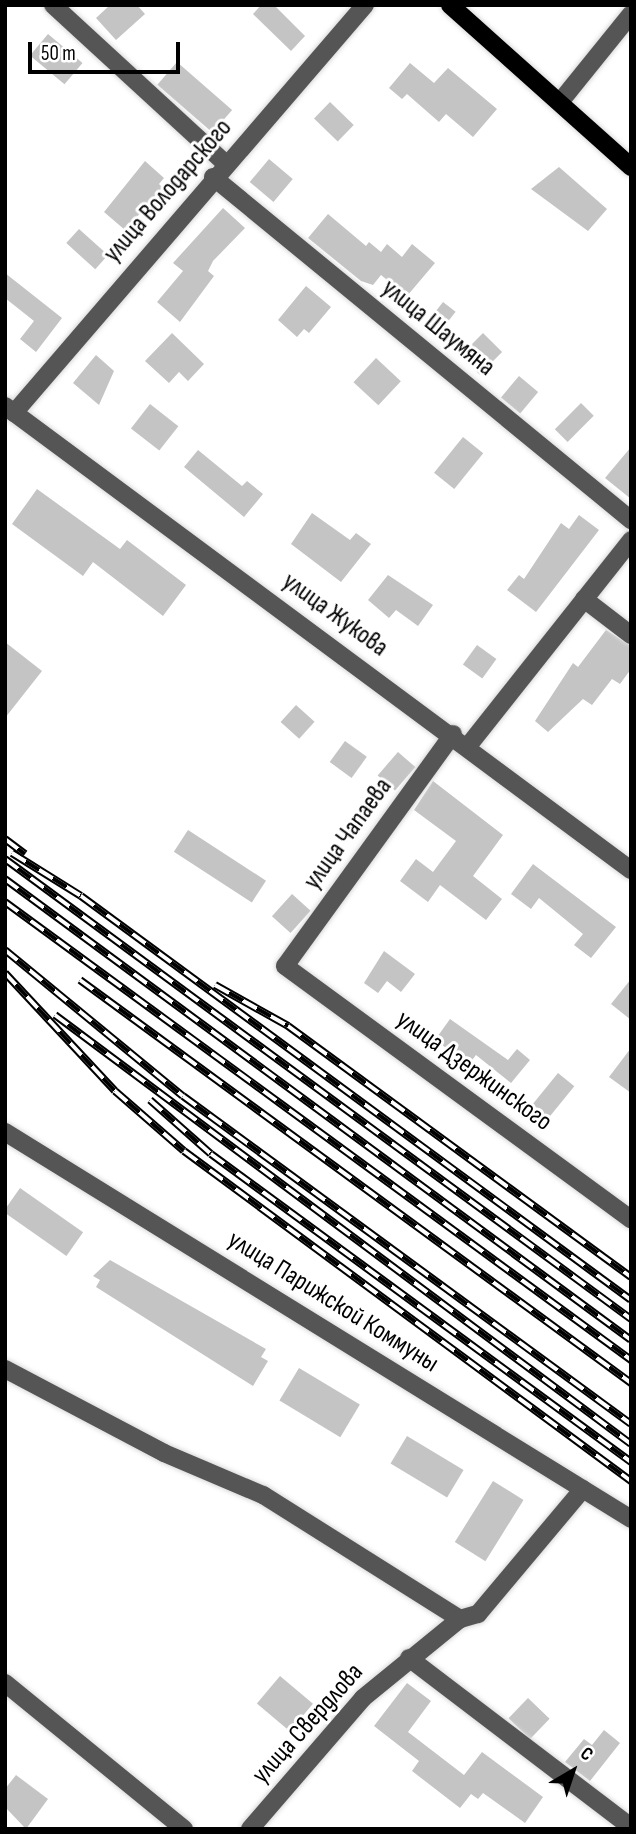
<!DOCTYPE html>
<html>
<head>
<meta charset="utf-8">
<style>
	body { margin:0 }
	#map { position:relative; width:636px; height:1834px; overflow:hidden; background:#fff; font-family:"Sofia Sans Condensed",sans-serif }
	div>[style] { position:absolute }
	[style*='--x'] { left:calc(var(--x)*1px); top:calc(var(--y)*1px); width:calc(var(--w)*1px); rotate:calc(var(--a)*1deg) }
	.building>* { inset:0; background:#c4c4c4; transform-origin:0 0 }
	.roads { filter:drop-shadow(0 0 2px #dbdbdb) drop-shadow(0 0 2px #dbdbdb) }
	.minor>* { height:18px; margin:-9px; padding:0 9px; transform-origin:9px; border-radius:9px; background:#555 }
	.major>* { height:18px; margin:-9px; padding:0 9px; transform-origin:9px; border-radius:9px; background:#000 }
	.rail>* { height:8px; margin-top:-4px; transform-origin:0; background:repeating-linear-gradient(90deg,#fff 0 16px,#000 0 32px); box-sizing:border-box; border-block:2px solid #000 }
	span { translate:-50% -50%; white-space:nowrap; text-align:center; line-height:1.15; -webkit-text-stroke:6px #fff; paint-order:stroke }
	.street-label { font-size:26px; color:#000 }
	.frame { position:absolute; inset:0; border:7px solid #000; pointer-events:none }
	.north { position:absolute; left:538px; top:1736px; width:70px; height:70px; -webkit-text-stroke:5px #fff; paint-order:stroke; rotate:39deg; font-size:19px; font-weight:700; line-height:28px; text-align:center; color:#000 }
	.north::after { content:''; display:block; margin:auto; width:24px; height:32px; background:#000; clip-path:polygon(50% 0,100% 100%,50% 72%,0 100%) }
	.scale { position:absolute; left:28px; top:42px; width:152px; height:32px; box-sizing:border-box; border:4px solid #000; border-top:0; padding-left:9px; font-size:21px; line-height:24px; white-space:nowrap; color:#000; -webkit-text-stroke:5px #fff; paint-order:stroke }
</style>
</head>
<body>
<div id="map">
	<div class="building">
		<div style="clip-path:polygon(110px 5px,137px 5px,145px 14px,116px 40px,96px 18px)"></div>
		<div style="clip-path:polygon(261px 5px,274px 5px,305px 36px,291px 51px,253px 14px)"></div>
		<div style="left:48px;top:34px;width:45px;height:28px;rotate:40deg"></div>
		<div style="left:177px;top:62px;width:73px;height:30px;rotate:41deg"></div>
		<div style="clip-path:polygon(410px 63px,434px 83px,448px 68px,497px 109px,473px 137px,446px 114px,439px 122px,407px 94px,402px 99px,389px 88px)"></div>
		<div style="left:330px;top:102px;width:33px;height:23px;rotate:44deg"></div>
		<div style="left:269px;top:159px;width:31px;height:30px;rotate:40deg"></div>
		<div style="clip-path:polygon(145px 161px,164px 178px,159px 184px,163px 188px,125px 230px,104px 212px)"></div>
		<div style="clip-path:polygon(559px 167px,607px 209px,588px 231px,531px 189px)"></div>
		<div style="clip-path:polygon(223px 208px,245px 228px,213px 261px,208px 271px,214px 276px,180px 322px,157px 302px,183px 271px,173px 263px)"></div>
		<div style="clip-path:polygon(328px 214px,366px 246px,369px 242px,381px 252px,387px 244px,402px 257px,412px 244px,435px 263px,407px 296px,381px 275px,373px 285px,361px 281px,308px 238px)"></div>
		<div style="left:79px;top:229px;width:39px;height:19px;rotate:42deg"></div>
		<div style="clip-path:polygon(5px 273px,62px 318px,36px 352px,20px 339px,34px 321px,5px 298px)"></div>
		<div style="clip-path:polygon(306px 286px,331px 307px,309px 333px,304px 329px,297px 337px,278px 320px)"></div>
		<div style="left:443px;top:302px;width:16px;height:31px;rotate:38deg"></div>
		<div style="clip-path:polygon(172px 333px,204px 364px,188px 381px,179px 372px,169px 383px,145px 361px)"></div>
		<div style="left:483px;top:333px;width:27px;height:32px;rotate:45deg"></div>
		<div style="clip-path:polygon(96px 355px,114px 371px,99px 405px,73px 383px)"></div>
		<div style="left:376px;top:358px;width:34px;height:33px;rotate:43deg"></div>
		<div style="left:519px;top:376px;width:25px;height:28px;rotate:40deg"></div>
		<div style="left:581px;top:403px;width:18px;height:37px;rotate:45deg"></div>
		<div style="left:150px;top:404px;width:36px;height:31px;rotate:38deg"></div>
		<div style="left:463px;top:437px;width:26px;height:46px;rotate:39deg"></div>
		<div style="clip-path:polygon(631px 447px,631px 499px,605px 478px)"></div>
		<div style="clip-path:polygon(198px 450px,242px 486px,247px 481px,263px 494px,244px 517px,184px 467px)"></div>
		<div style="clip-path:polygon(37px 489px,120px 549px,127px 540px,186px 585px,163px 616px,93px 562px,83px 576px,12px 524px)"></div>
		<div style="clip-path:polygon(312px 513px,350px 540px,356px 533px,371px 544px,341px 582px,291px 544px)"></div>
		<div style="clip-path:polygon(579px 515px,599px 530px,536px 612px,507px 590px,519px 575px,524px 579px,561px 523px,569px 529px)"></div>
		<div style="clip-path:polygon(388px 575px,433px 605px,418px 626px,396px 610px,389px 618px,368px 600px)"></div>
		<div style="clip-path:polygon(606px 630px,631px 646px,631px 669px,620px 684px,612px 679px,592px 705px,583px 699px,548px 732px,535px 721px,573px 663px,578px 667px)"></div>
		<div style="clip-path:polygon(5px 642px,42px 671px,5px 718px)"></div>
		<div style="left:477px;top:645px;width:24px;height:24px;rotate:36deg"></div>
		<div style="left:296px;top:705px;width:25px;height:23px;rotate:42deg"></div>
		<div style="left:345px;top:741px;width:27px;height:26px;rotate:36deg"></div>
		<div style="left:398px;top:752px;width:23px;height:31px;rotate:41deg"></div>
		<div style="clip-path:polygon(433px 781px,503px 835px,473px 876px,502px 899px,486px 920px,440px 885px,428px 902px,400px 881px,416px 859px,433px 872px,456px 841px,414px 810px)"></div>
		<div style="left:188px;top:830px;width:93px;height:26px;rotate:33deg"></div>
		<div style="clip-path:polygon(533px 864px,616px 927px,591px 958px,574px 945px,583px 934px,539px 898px,531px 909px,511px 894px)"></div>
		<div style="left:292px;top:894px;width:25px;height:30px;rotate:42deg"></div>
		<div style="clip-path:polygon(384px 951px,415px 974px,401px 992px,387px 981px,378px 993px,364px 983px)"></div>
		<div style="clip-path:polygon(631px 979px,631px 1020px,611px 1004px)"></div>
		<div style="clip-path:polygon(450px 1019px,508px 1060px,517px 1049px,530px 1060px,511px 1083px,476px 1055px,469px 1064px,435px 1040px)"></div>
		<div style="clip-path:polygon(631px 1048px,631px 1093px,609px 1077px)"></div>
		<div style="left:558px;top:1073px;width:21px;height:41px;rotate:39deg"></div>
		<div style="left:20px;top:1188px;width:77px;height:29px;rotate:35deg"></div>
		<div style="clip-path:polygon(110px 1260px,266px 1349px,261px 1357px,268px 1361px,253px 1386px,96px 1287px,100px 1280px,93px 1276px)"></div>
		<div style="left:299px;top:1368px;width:71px;height:38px;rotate:31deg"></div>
		<div style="left:407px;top:1436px;width:66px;height:32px;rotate:31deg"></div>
		<div style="left:493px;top:1481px;width:36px;height:72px;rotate:32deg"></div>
		<div style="left:280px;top:1676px;width:43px;height:36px;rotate:40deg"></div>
		<div style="clip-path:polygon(407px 1683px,431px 1701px,408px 1732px,464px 1775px,482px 1752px,543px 1797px,525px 1823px,483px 1793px,478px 1799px,471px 1794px,460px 1808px,412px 1771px,419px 1761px,374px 1726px)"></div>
		<div style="left:528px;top:1698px;width:30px;height:28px;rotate:44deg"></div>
		<div style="clip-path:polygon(604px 1730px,620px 1743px,590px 1781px,565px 1762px,584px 1739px,592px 1745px)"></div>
		<div style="clip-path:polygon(16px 1775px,48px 1799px,26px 1829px,5px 1807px,5px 1789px)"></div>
	</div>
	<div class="roads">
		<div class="minor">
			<div style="--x:53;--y:5;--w:234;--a:42.6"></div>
			<div style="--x:560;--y:102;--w:113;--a:-51.1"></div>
			<div style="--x:213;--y:177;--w:541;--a:39.37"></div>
			<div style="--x:5;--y:406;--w:779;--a:36.55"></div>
			<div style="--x:14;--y:413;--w:538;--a:-49.29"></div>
			<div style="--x:584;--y:599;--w:59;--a:37.5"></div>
			<div style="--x:453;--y:734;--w:286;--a:125.9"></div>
			<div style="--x:285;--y:966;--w:429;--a:36.2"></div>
			<div style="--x:468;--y:746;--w:263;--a:-51.6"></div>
			<div style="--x:5;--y:1132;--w:736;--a:31.72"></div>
			<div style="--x:5;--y:1369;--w:180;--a:27.8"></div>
			<div style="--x:164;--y:1453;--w:108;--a:23"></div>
			<div style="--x:263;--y:1495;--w:233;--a:32.2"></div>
			<div style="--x:409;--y:1658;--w:279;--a:37.3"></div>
			<div style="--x:5;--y:1683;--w:231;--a:39.2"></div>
			<div style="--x:250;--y:1829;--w:173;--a:-49.2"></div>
			<div style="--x:363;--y:1698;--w:125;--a:-39.2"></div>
			<div style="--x:460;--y:1619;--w:19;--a:-16"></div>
			<div style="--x:478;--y:1614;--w:163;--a:-50"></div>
		</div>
		<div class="major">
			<div style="--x:450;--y:5;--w:243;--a:41.8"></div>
		</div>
	</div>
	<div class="rail">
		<div style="--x:5;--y:839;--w:25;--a:37"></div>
		<div style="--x:12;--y:853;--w:81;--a:31.9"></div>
		<div style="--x:81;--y:896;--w:682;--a:36.3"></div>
		<div style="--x:5;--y:859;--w:777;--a:36.31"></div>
		<div style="--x:5;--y:879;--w:777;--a:36.37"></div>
		<div style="--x:5;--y:902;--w:776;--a:36.19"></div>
		<div style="--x:5;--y:950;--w:230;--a:39.4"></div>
		<div style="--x:183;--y:1096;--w:555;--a:36.21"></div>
		<div style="--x:5;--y:973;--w:161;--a:47"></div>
		<div style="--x:115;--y:1091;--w:91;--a:41"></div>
		<div style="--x:184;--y:1151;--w:556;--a:36.44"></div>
		<div style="--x:80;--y:980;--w:683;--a:36.18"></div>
		<div style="--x:215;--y:985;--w:84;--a:29.3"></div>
		<div style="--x:288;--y:1026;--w:425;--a:36.2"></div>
		<div style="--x:55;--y:1015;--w:718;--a:36.68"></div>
		<div style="--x:150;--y:1100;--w:81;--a:41.5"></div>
		<div style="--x:211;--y:1154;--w:521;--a:36.25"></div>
	</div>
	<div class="street-label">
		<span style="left:168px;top:191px;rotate:-49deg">улица Володарского</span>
		<span style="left:438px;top:328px;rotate:39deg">улица Шаумяна</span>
		<span style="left:335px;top:615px;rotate:36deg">улица Жукова</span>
		<span style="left:348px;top:834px;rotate:-54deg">улица Чапаева</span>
		<span style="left:474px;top:1071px;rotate:36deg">улица Дзержинского</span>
		<span style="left:333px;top:1302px;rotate:32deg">улица Парижской Коммуны</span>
		<span style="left:308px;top:1724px;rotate:-48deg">улица Свердлова</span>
	</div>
	<div class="frame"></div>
	<div class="north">С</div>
	<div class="scale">50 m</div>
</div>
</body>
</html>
